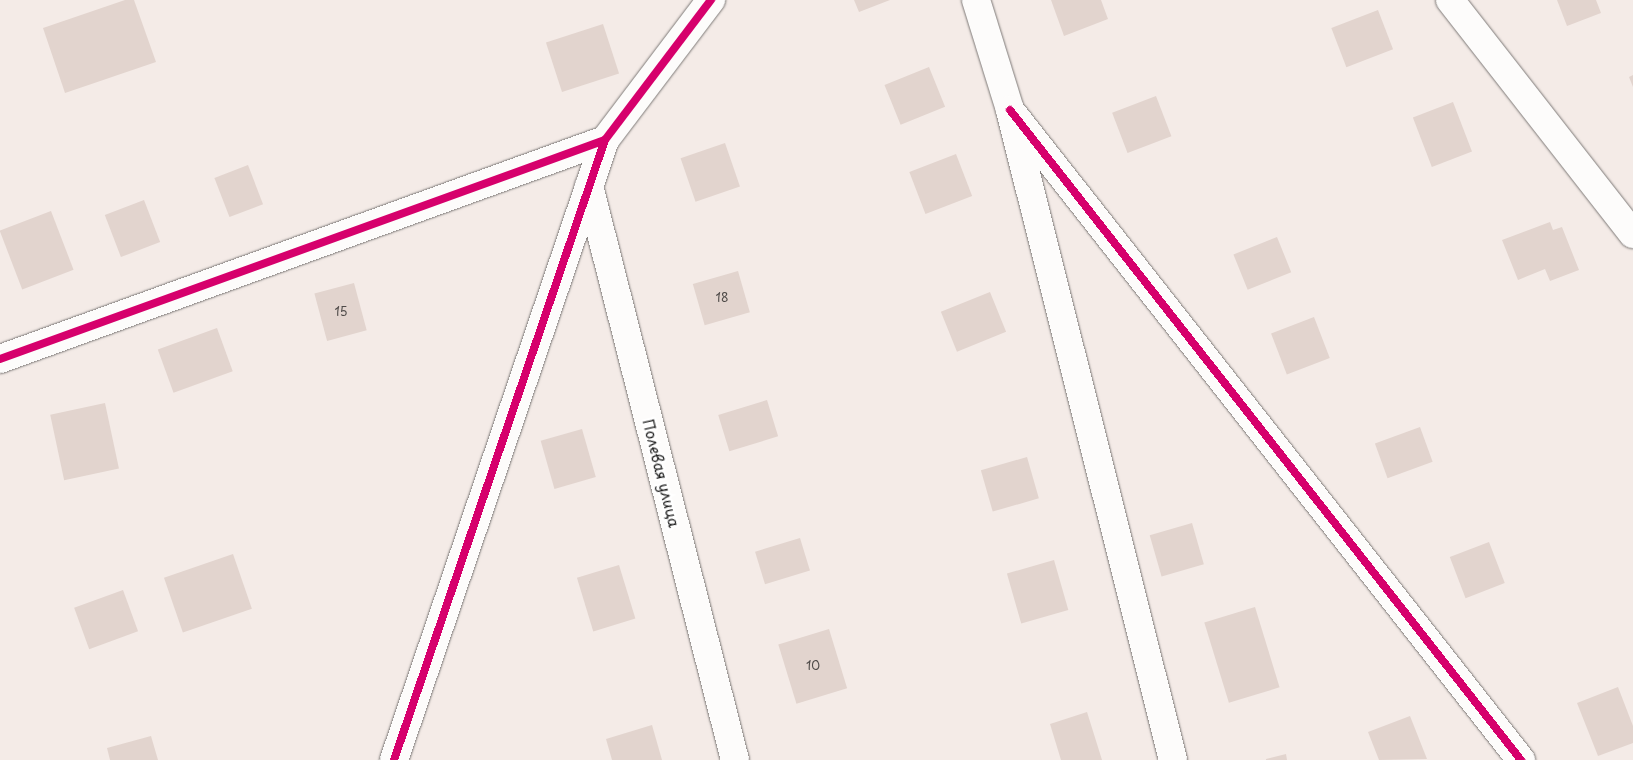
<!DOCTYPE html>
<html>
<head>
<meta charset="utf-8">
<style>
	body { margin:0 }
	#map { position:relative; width:1633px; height:760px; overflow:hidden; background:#f4ebe7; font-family:"Playpen Sans",sans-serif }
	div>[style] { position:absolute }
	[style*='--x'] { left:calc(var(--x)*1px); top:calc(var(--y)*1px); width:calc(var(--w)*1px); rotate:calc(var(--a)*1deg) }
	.building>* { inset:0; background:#e2d4ce; transform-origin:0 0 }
	.roads { filter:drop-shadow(0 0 1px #7d7977) drop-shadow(0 0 1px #7d7977) }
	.minor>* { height:28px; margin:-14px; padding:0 14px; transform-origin:14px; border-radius:14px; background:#fdfcfb }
	.cycleway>* { height:8px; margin:-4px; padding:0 4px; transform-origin:4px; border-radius:4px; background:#d6006c }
	span { translate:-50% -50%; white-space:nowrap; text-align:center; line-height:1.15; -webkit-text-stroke:5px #fff; paint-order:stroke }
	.number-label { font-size:12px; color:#4e4a48 }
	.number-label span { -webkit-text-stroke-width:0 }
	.street-label { font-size:15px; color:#1c1c1c }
</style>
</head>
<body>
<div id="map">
	<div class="building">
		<div style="clip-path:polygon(125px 0,134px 0,156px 62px,65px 93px,43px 28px)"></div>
		<div style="clip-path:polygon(854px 0,890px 0,859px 12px)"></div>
		<div style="clip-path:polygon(1051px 0,1101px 0,1108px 19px,1064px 36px)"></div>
		<div style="clip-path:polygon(1557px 0,1596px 0,1601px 13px,1567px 26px)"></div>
		<div style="left:1378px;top:10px;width:42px;height:50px;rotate:69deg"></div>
		<div style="left:603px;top:24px;width:52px;height:60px;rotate:72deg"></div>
		<div style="left:929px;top:67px;width:43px;height:48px;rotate:68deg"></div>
		<div style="clip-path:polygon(1633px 75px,1633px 87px,1629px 77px)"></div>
		<div style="left:1156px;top:96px;width:43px;height:47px;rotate:69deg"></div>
		<div style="left:1453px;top:102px;width:53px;height:43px;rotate:69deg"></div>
		<div style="left:725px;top:143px;width:46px;height:47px;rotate:71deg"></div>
		<div style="left:956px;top:154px;width:45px;height:50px;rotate:69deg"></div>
		<div style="left:248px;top:165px;width:42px;height:36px;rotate:69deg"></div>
		<div style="left:144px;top:200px;width:45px;height:42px;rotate:69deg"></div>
		<div style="left:51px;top:211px;width:63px;height:55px;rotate:69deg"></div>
		<div style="clip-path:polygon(1550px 222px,1553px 230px,1562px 227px,1579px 270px,1550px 281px,1545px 269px,1518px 280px,1502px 240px)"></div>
		<div style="left:1277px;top:237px;width:38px;height:47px;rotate:68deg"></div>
		<div style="left:738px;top:271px;width:43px;height:47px;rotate:74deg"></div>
		<div style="left:354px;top:283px;width:49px;height:41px;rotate:75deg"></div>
		<div style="left:990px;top:292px;width:43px;height:53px;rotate:68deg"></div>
		<div style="left:1314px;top:317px;width:44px;height:46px;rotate:69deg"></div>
		<div style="left:217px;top:328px;width:46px;height:63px;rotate:70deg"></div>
		<div style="left:767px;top:400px;width:38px;height:51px;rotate:73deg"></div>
		<div style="left:105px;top:403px;width:67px;height:56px;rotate:78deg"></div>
		<div style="left:1420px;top:427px;width:37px;height:48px;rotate:70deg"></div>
		<div style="left:582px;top:429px;width:50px;height:43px;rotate:74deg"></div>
		<div style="left:1027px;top:457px;width:43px;height:48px;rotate:74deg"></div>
		<div style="left:1192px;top:523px;width:43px;height:44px;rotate:74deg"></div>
		<div style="left:800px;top:538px;width:34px;height:47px;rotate:73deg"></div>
		<div style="left:1489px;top:542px;width:44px;height:42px;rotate:69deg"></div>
		<div style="left:233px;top:554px;width:58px;height:73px;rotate:71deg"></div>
		<div style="left:1054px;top:560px;width:52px;height:49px;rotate:74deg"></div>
		<div style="left:619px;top:565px;width:56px;height:44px;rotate:73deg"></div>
		<div style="left:123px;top:590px;width:44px;height:52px;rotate:70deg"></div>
		<div style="left:1255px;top:607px;width:84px;height:53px;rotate:73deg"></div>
		<div style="left:829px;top:629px;width:62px;height:53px;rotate:73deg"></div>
		<div style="clip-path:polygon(1618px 687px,1633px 726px,1633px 743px,1598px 756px,1577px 703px)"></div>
		<div style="clip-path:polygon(1087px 712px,1102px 760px,1061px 760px,1050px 724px)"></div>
		<div style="clip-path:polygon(1410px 716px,1427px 759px,1379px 760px,1368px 732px)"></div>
		<div style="clip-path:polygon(652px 725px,662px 760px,612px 760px,606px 739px)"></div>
		<div style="clip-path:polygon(151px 736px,158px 760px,110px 760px,107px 748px)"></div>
		<div style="clip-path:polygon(1286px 754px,1287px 760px,1266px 760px,1266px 759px)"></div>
	</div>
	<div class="roads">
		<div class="minor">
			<div style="--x:976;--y:0;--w:115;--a:72.8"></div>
			<div style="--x:1010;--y:110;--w:670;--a:75.92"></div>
			<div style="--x:1450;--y:0;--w:297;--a:52"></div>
			<div style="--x:1010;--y:110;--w:827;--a:51.83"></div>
			<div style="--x:589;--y:186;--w:592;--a:75.73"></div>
			<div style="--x:0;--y:359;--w:643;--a:-19.9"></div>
			<div style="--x:394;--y:760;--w:655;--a:-71.21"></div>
			<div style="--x:605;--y:140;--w:176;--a:-52.9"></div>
		</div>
	</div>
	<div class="cycleway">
		<div style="--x:1010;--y:110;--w:827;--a:51.83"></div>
		<div style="--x:0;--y:359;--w:643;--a:-19.9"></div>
		<div style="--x:394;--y:760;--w:655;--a:-71.21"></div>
		<div style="--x:605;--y:140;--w:176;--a:-52.9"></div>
	</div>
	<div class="number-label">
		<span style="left:722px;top:298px">18</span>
		<span style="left:341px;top:312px">15</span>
		<span style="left:813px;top:666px">10</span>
	</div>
	<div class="street-label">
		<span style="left:662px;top:473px;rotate:76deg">Полевая улица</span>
	</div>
</div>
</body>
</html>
